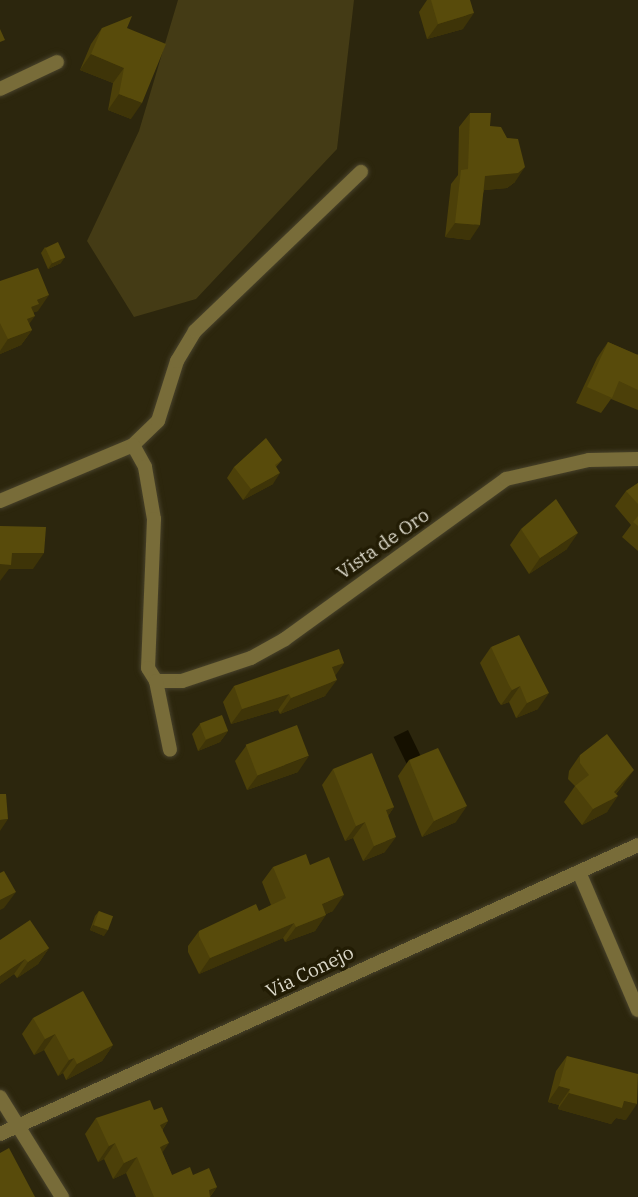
<!DOCTYPE html>
<html>
<head>
<meta charset="utf-8">
<style>
	body { margin:0 }
	#map { position:relative; width:638px; height:1197px; overflow:hidden; background:#2c260d; font-family:"IBM Plex Serif",serif }
	div>[style] { position:absolute }
	[style*='--x'] { left:calc(var(--x)*1px); top:calc(var(--y)*1px); width:calc(var(--w)*1px); rotate:calc(var(--a)*1deg) }
	.green>* { inset:0; background:#443b15 }
	.water>* { inset:0; background:#151000; transform-origin:0 0 }
	.roads { filter:drop-shadow(0 0 2px #48422b) drop-shadow(0 0 2px #48422b) }
	.minor>* { height:14px; margin:-7px; padding:0 7px; transform-origin:7px; border-radius:7px; background:#786c39 }
	.wall>* { inset:0; background:#4c4009 }
	.shaded-wall>* { inset:0; background:#3e3408 }
	.building>* { inset:0; background:#584b0b; transform-origin:0 0 }
	span { translate:-50% -50%; white-space:nowrap; text-align:center; line-height:1.15; -webkit-text-stroke:7px #221c04; paint-order:stroke }
	.street-label { font-size:19px; color:#dbd8c9 }
</style>
</head>
<body>
<div id="map">
	<div class="green">
		<div style="clip-path:polygon(178px 0,354px 0,337px 149px,196px 299px,134px 317px,87px 241px,139px 131px)"></div>
	</div>
	<div class="water">
		<div style="left:408px;top:730px;width:32px;height:16px;rotate:64deg"></div>
	</div>
	<div class="roads">
		<div class="minor">
			<div style="--x:0;--y:89;--w:63;--a:-25.3"></div>
			<div style="--x:133;--y:445;--w:35;--a:-44"></div>
			<div style="--x:158;--y:421;--w:63;--a:-72.4"></div>
			<div style="--x:177;--y:361;--w:35;--a:-59"></div>
			<div style="--x:195;--y:331;--w:230;--a:-43.8"></div>
			<div style="--x:0;--y:501;--w:144;--a:-22.8"></div>
			<div style="--x:133;--y:445;--w:25;--a:61"></div>
			<div style="--x:145;--y:467;--w:53;--a:80.2"></div>
			<div style="--x:154;--y:519;--w:149;--a:92.3"></div>
			<div style="--x:148;--y:668;--w:15;--a:58"></div>
			<div style="--x:156;--y:681;--w:26;--a:0"></div>
			<div style="--x:182;--y:681;--w:73;--a:-18.4"></div>
			<div style="--x:251;--y:658;--w:39;--a:-29"></div>
			<div style="--x:285;--y:639;--w:273;--a:-35.9"></div>
			<div style="--x:506;--y:479;--w:85;--a:-12.9"></div>
			<div style="--x:589;--y:460;--w:49;--a:-1.2"></div>
			<div style="--x:156;--y:681;--w:70;--a:78.5"></div>
			<div style="--x:579;--y:872;--w:150;--a:66.9"></div>
			<div style="--x:0;--y:1097;--w:118;--a:58.2"></div>
			<div style="--x:0;--y:1134;--w:700;--a:-24.37"></div>
		</div>
	</div>
	<div class="wall">
		<div style="clip-path:polygon(427px 0,470px 0,463px 29px,427px 39px,419px 12px)"></div>
		<div style="clip-path:polygon(102px 28px,127px 28px,131px 119px,108px 110px,113px 83px,80px 70px,91px 44px)"></div>
		<div style="clip-path:polygon(470px 113px,490px 126px,515px 182px,507px 188px,484px 190px,470px 240px,445px 237px,451px 184px,458px 175px,459px 127px)"></div>
		<div style="clip-path:polygon(45px 247px,61px 263px,48px 269px,41px 253px)"></div>
		<div style="clip-path:polygon(0 281px,38px 311px,34px 312px,29px 324px,32px 330px,21px 345px,0 354px)"></div>
		<div style="clip-path:polygon(608px 342px,637px 355px,638px 354px,638px 410px,611px 399px,601px 413px,576px 403px,597px 358px)"></div>
		<div style="clip-path:polygon(282px 460px,276px 467px,273px 484px,243px 500px,227px 478px,234px 467px)"></div>
		<div style="clip-path:polygon(638px 483px,638px 551px,622px 537px,631px 525px,615px 506px,626px 491px)"></div>
		<div style="clip-path:polygon(521px 529px,567px 549px,529px 574px,510px 545px)"></div>
		<div style="clip-path:polygon(491px 647px,538px 709px,516px 718px,509px 702px,501px 705px,498px 701px,480px 663px)"></div>
		<div style="clip-path:polygon(344px 663px,335px 675px,325px 696px,280px 714px,278px 710px,231px 724px,223px 702px,234px 686px)"></div>
		<div style="clip-path:polygon(200px 724px,228px 731px,220px 742px,198px 751px,192px 734px)"></div>
		<div style="clip-path:polygon(246px 746px,298px 772px,247px 790px,235px 761px)"></div>
		<div style="clip-path:polygon(580px 755px,623px 785px,616px 794px,607px 812px,582px 825px,564px 802px,575px 786px,568px 779px,569px 771px)"></div>
		<div style="clip-path:polygon(409px 760px,456px 822px,422px 837px,398px 776px)"></div>
		<div style="clip-path:polygon(333px 769px,394px 807px,388px 816px,385px 852px,363px 861px,353px 838px,345px 841px,322px 785px)"></div>
		<div style="clip-path:polygon(310px 865px,333px 911px,326px 914px,315px 931px,285px 942px,283px 938px,199px 974px,188px 952px,188px 946px,199px 931px,259px 911px,271px 905px,262px 882px,273px 867px)"></div>
		<div style="clip-path:polygon(99px 911px,104px 936px,90px 930px,95px 916px)"></div>
		<div style="clip-path:polygon(0 940px,49px 948px,38px 964px,17px 978px,14px 974px,0 984px)"></div>
		<div style="clip-path:polygon(33px 1018px,113px 1045px,102px 1061px,66px 1080px,63px 1073px,58px 1076px,44px 1050px,34px 1055px,22px 1034px)"></div>
		<div style="clip-path:polygon(567px 1056px,626px 1120px,616px 1118px,611px 1124px,558px 1109px,559px 1105px,548px 1102px,556px 1071px)"></div>
		<div style="clip-path:polygon(154px 1110px,168px 1121px,163px 1129px,162px 1152px,172px 1175px,193px 1175px,217px 1187px,210px 1197px,136px 1197px,126px 1173px,113px 1179px,104px 1159px,98px 1162px,85px 1134px,96px 1118px)"></div>
	</div>
	<div class="shaded-wall">
		<div style="clip-path:polygon(474px 13px,463px 29px,427px 39px,438px 24px)"></div>
		<div style="clip-path:polygon(91px 54px,124px 68px,113px 83px,80px 70px)"></div>
		<div style="clip-path:polygon(119px 94px,142px 103px,131px 119px,108px 110px)"></div>
		<div style="clip-path:polygon(525px 167px,515px 182px,507px 188px,475px 191px,485px 176px)"></div>
		<div style="clip-path:polygon(455px 223px,480px 225px,470px 240px,445px 237px)"></div>
		<div style="clip-path:polygon(65px 257px,61px 263px,48px 269px,52px 263px)"></div>
		<div style="clip-path:polygon(49px 295px,38px 311px,32px 313px,35px 316px,24px 331px,20px 323px,37px 300px)"></div>
		<div style="clip-path:polygon(32px 330px,21px 345px,0 354px,0 351px,8px 339px)"></div>
		<div style="clip-path:polygon(280px 473px,273px 484px,243px 500px,251px 489px)"></div>
		<div style="clip-path:polygon(578px 533px,567px 549px,529px 574px,540px 558px)"></div>
		<div style="clip-path:polygon(12px 553px,44px 553px,33px 569px,9px 569px,0 581px,0 564px)"></div>
		<div style="clip-path:polygon(344px 663px,333px 679px,332px 667px)"></div>
		<div style="clip-path:polygon(337px 680px,325px 696px,280px 714px,291px 698px)"></div>
		<div style="clip-path:polygon(520px 686px,509px 702px,501px 705px,512px 690px)"></div>
		<div style="clip-path:polygon(549px 693px,538px 709px,516px 718px,527px 703px)"></div>
		<div style="clip-path:polygon(289px 694px,278px 710px,231px 724px,242px 709px)"></div>
		<div style="clip-path:polygon(228px 731px,220px 742px,198px 751px,206px 740px)"></div>
		<div style="clip-path:polygon(309px 756px,298px 772px,247px 790px,258px 775px)"></div>
		<div style="clip-path:polygon(634px 770px,623px 785px,609px 801px,618px 796px,607px 812px,582px 825px,593px 809px,614px 792px)"></div>
		<div style="clip-path:polygon(467px 806px,456px 822px,422px 837px,434px 821px)"></div>
		<div style="clip-path:polygon(394px 807px,383px 823px,386px 810px)"></div>
		<div style="clip-path:polygon(8px 819px,0 831px,0 820px)"></div>
		<div style="clip-path:polygon(365px 822px,353px 838px,345px 841px,356px 826px)"></div>
		<div style="clip-path:polygon(396px 837px,385px 852px,363px 861px,374px 846px)"></div>
		<div style="clip-path:polygon(16px 892px,4px 908px,0 910px,0 900px)"></div>
		<div style="clip-path:polygon(344px 895px,333px 911px,311px 920px,322px 904px)"></div>
		<div style="clip-path:polygon(326px 915px,315px 931px,285px 942px,296px 927px)"></div>
		<div style="clip-path:polygon(294px 923px,283px 938px,199px 974px,210px 958px)"></div>
		<div style="clip-path:polygon(93px 925px,108px 930px,104px 936px,90px 930px)"></div>
		<div style="clip-path:polygon(49px 948px,38px 964px,17px 978px,28px 962px)"></div>
		<div style="clip-path:polygon(25px 959px,14px 974px,0 984px,0 976px)"></div>
		<div style="clip-path:polygon(55px 1034px,44px 1050px,34px 1055px,45px 1039px)"></div>
		<div style="clip-path:polygon(113px 1045px,102px 1061px,66px 1080px,77px 1064px)"></div>
		<div style="clip-path:polygon(74px 1058px,63px 1073px,58px 1076px,69px 1060px)"></div>
		<div style="clip-path:polygon(559px 1086px,570px 1089px,559px 1105px,548px 1102px)"></div>
		<div style="clip-path:polygon(569px 1093px,624px 1101px,637px 1104px,626px 1120px,616px 1118px,611px 1124px,558px 1109px)"></div>
		<div style="clip-path:polygon(168px 1121px,157px 1137px,160px 1125px)"></div>
		<div style="clip-path:polygon(115px 1143px,104px 1159px,98px 1162px,109px 1146px)"></div>
		<div style="clip-path:polygon(169px 1143px,158px 1159px,160px 1147px)"></div>
		<div style="clip-path:polygon(137px 1157px,126px 1173px,113px 1179px,124px 1163px)"></div>
		<div style="clip-path:polygon(217px 1187px,209px 1197px,209px 1190px)"></div>
	</div>
	<div class="building">
		<div style="clip-path:polygon(431px 0,470px 0,474px 13px,438px 24px)"></div>
		<div style="clip-path:polygon(132px 16px,127px 28px,166px 44px,142px 103px,119px 94px,124px 68px,91px 54px,102px 28px)"></div>
		<div style="clip-path:polygon(0 29px,5px 40px,0 42px)"></div>
		<div style="clip-path:polygon(470px 113px,491px 113px,490px 126px,501px 127px,507px 138px,518px 139px,525px 167px,518px 173px,485px 176px,480px 225px,455px 223px,461px 170px,468px 169px)"></div>
		<div style="left:58px;top:242px;width:17px;height:14px;rotate:65deg"></div>
		<div style="clip-path:polygon(38px 268px,49px 295px,37px 300px,39px 304px,31px 307px,35px 316px,27px 319px,32px 330px,8px 339px,0 323px,0 281px)"></div>
		<div style="clip-path:polygon(608px 342px,638px 355px,638px 390px,619px 381px,612px 398px,587px 387px)"></div>
		<div style="clip-path:polygon(266px 438px,282px 460px,275px 465px,280px 473px,251px 489px,234px 467px)"></div>
		<div style="clip-path:polygon(638px 483px,638px 504px,626px 491px)"></div>
		<div style="clip-path:polygon(556px 499px,578px 533px,540px 558px,521px 529px)"></div>
		<div style="clip-path:polygon(638px 516px,638px 526px,633px 522px)"></div>
		<div style="clip-path:polygon(0 526px,46px 527px,44px 553px,12px 553px,11px 565px,0 564px)"></div>
		<div style="clip-path:polygon(519px 635px,549px 693px,527px 703px,520px 686px,512px 690px,509px 685px,491px 647px)"></div>
		<div style="clip-path:polygon(339px 649px,344px 663px,332px 667px,337px 680px,291px 698px,289px 694px,242px 709px,234px 686px)"></div>
		<div style="left:222px;top:715px;width:17px;height:24px;rotate:69deg"></div>
		<div style="left:297px;top:725px;width:33px;height:55px;rotate:69deg"></div>
		<div style="clip-path:polygon(607px 734px,634px 770px,614px 792px,618px 796px,593px 809px,575px 786px,589px 775px,580px 763px,580px 755px)"></div>
		<div style="clip-path:polygon(438px 748px,467px 806px,434px 821px,409px 760px)"></div>
		<div style="clip-path:polygon(372px 753px,394px 807px,386px 810px,396px 837px,374px 846px,365px 822px,356px 826px,333px 769px)"></div>
		<div style="clip-path:polygon(0 794px,6px 794px,8px 819px,0 820px)"></div>
		<div style="clip-path:polygon(306px 854px,310px 865px,329px 857px,344px 895px,322px 904px,326px 915px,296px 927px,294px 923px,210px 958px,199px 936px,199px 931px,256px 904px,259px 911px,286px 898px,273px 867px)"></div>
		<div style="clip-path:polygon(4px 871px,16px 892px,0 900px,0 873px)"></div>
		<div style="left:99px;top:911px;width:15px;height:15px;rotate:20deg"></div>
		<div style="clip-path:polygon(30px 920px,49px 948px,28px 962px,25px 959px,0 976px,0 940px)"></div>
		<div style="clip-path:polygon(83px 991px,113px 1045px,77px 1064px,74px 1058px,69px 1060px,55px 1034px,45px 1039px,33px 1018px)"></div>
		<div style="clip-path:polygon(567px 1056px,638px 1074px,637px 1104px,624px 1101px,622px 1108px,569px 1093px,570px 1089px,559px 1086px)"></div>
		<div style="clip-path:polygon(150px 1100px,154px 1110px,162px 1107px,168px 1121px,160px 1125px,169px 1143px,160px 1147px,172px 1175px,190px 1167px,193px 1175px,209px 1168px,217px 1187px,209px 1190px,210px 1197px,154px 1197px,137px 1157px,124px 1163px,115px 1143px,109px 1146px,96px 1118px)"></div>
		<div style="clip-path:polygon(9px 1148px,35px 1197px,0 1197px,0 1153px)"></div>
	</div>
	<div class="street-label">
		<span style="left:383px;top:544px;rotate:-35deg">Vista de Oro</span>
		<span style="left:310px;top:972px;rotate:-26deg">Via Conejo</span>
	</div>
</div>
</body>
</html>
